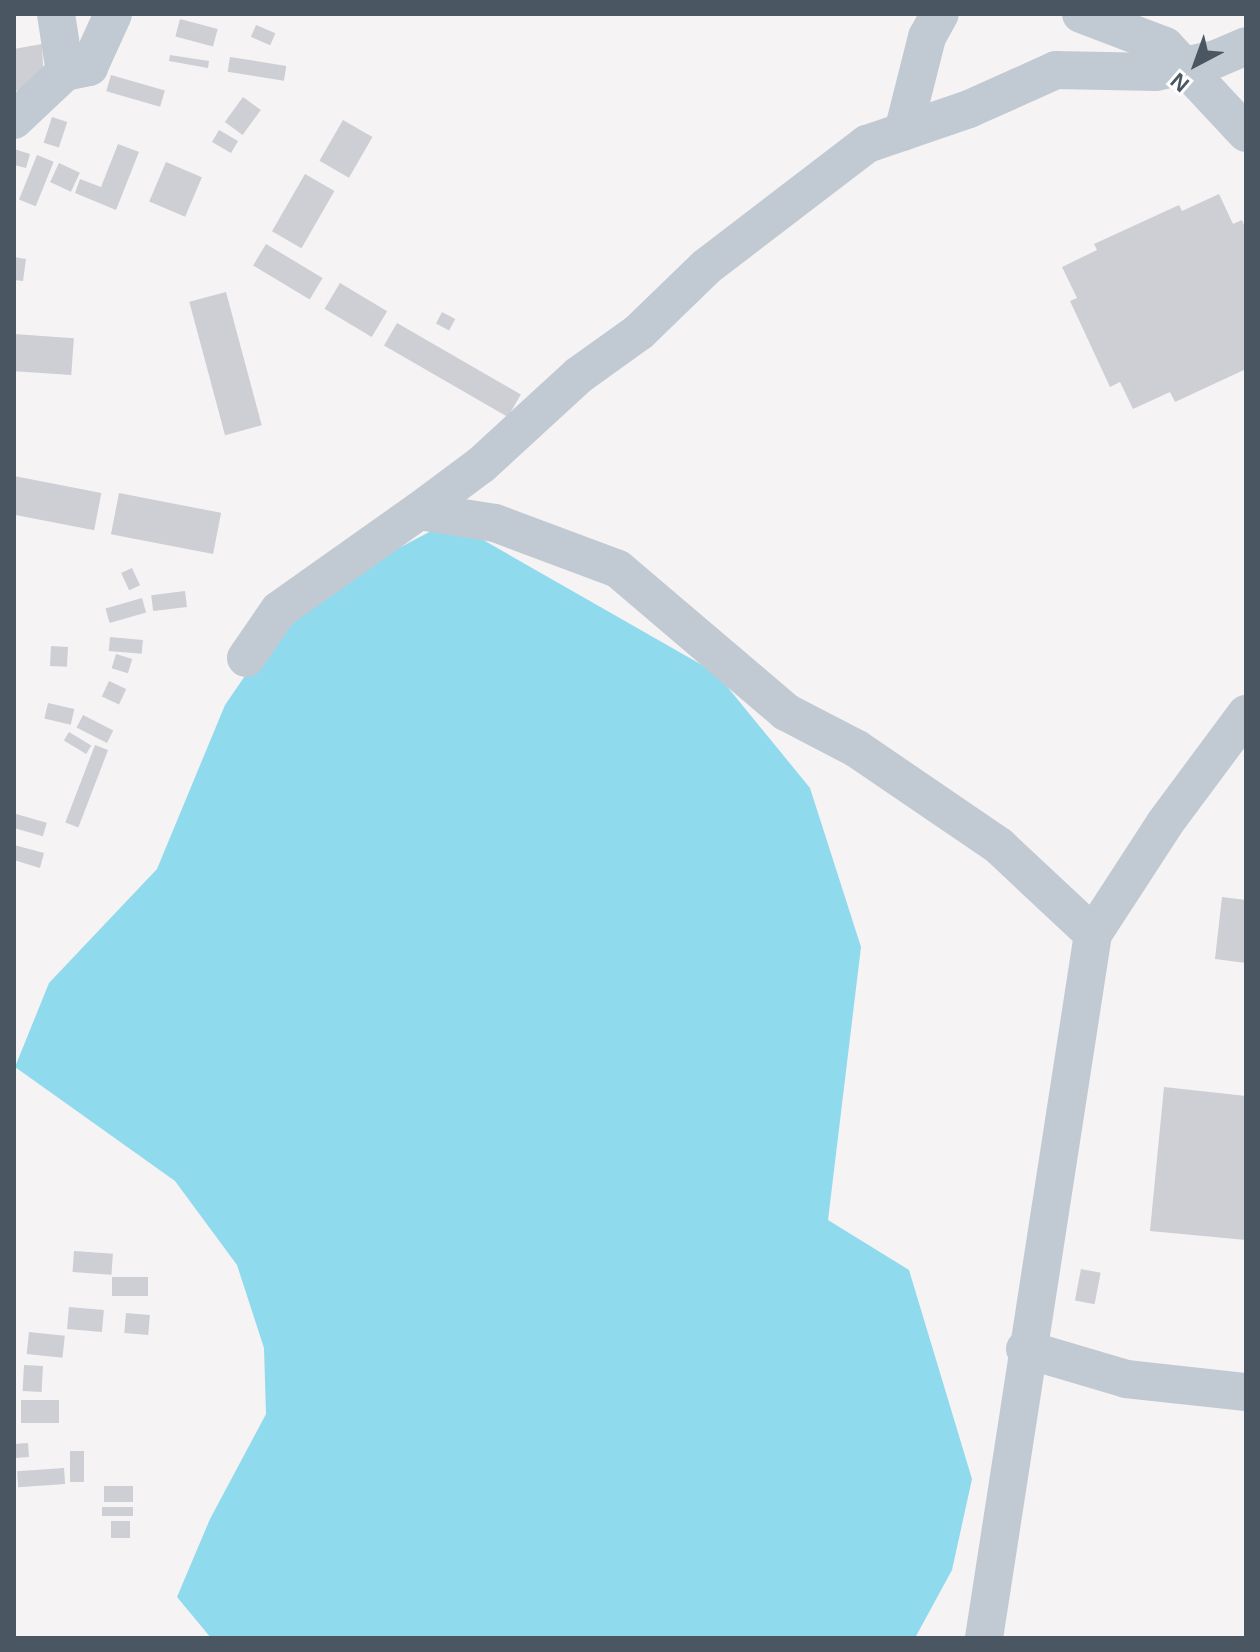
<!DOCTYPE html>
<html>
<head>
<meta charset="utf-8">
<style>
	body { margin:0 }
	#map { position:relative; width:1260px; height:1652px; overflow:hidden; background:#f5f3f3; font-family:Arial,sans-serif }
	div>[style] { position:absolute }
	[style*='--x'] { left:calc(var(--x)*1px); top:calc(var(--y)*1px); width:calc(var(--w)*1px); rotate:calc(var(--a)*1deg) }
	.water>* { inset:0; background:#90daee }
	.building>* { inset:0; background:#cdcfd5; transform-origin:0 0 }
	.minor>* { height:38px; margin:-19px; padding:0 19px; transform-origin:19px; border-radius:19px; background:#c1cad2 }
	span { translate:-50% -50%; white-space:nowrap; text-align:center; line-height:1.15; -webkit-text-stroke:7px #fff; paint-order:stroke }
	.frame { position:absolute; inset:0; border:16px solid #4a5661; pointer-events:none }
	.north { position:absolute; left:1156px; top:24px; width:80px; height:80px; -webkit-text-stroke:6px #fff; paint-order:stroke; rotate:221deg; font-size:22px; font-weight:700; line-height:32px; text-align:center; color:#4a5661 }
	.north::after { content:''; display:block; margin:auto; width:28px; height:36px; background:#4a5661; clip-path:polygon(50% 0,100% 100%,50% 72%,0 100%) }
</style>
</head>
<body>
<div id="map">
	<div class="water">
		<div style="clip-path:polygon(450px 521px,716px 673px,810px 788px,861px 947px,828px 1220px,909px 1270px,972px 1479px,952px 1570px,915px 1638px,211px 1638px,177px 1597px,210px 1519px,266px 1414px,264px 1348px,237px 1265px,175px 1181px,15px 1067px,49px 983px,157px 869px,225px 705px,295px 603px)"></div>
	</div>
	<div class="building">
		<div style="left:180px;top:19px;width:39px;height:18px;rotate:15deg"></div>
		<div style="left:256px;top:25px;width:21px;height:13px;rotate:23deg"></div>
		<div style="clip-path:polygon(42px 44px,44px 86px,14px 91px,14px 49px)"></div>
		<div style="clip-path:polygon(170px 55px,209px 61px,208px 68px,169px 61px)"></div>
		<div style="left:230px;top:57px;width:57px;height:15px;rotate:9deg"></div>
		<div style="left:111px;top:75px;width:56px;height:17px;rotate:16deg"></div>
		<div style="left:243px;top:97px;width:22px;height:31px;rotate:36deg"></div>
		<div style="left:52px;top:117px;width:16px;height:27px;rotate:18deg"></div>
		<div style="left:343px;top:120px;width:34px;height:47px;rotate:30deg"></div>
		<div style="left:219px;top:130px;width:22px;height:14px;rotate:30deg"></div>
		<div style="clip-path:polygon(118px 144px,139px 152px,116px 210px,75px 193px,80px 179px,101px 187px)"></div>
		<div style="clip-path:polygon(14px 149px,30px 154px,26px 168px,14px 165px)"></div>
		<div style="left:37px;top:155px;width:18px;height:48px;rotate:22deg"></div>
		<div style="left:166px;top:162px;width:39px;height:43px;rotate:23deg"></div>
		<div style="left:59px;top:163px;width:23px;height:21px;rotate:25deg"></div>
		<div style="left:305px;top:174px;width:34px;height:66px;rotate:30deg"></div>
		<div style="clip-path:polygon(1219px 194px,1233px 224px,1242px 220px,1246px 229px,1246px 369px,1175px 402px,1170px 392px,1133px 409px,1120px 382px,1110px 387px,1070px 301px,1077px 298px,1062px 267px,1097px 250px,1094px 244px,1179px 205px,1182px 211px)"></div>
		<div style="left:266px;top:244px;width:66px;height:25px;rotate:31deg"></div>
		<div style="clip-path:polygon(14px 257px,26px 259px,23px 281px,14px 280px)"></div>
		<div style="left:340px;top:283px;width:55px;height:30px;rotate:31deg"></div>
		<div style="left:226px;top:292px;width:138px;height:38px;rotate:75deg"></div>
		<div style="left:442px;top:312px;width:15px;height:13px;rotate:28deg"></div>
		<div style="left:397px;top:323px;width:143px;height:26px;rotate:30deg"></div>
		<div style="left:14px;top:334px;width:60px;height:37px;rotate:4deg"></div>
		<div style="left:14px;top:476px;width:89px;height:38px;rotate:11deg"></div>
		<div style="left:119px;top:493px;width:104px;height:42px;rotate:11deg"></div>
		<div style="left:132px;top:568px;width:19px;height:12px;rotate:65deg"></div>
		<div style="left:185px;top:591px;width:16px;height:34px;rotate:83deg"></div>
		<div style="left:142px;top:598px;width:15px;height:38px;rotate:74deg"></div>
		<div style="left:110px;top:637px;width:33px;height:14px;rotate:5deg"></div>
		<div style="left:51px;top:646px;width:17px;height:20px;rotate:3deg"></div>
		<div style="left:116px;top:654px;width:17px;height:15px;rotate:17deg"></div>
		<div style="left:109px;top:681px;width:19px;height:17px;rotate:25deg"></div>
		<div style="left:48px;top:703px;width:27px;height:16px;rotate:13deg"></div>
		<div style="left:83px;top:715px;width:34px;height:14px;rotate:27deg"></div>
		<div style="left:69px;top:732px;width:26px;height:10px;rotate:31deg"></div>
		<div style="left:95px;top:745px;width:14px;height:83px;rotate:21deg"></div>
		<div style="left:16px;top:814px;width:32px;height:14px;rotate:16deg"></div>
		<div style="clip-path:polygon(14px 845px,44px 853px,40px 868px,14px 860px)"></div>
		<div style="clip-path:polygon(1222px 897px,1246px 900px,1246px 963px,1215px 959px)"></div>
		<div style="clip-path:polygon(1164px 1087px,1246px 1096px,1246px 1240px,1150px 1231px)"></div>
		<div style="left:74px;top:1251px;width:39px;height:21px;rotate:4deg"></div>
		<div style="left:1081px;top:1269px;width:20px;height:32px;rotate:11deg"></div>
		<div style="left:112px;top:1277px;width:36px;height:19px"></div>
		<div style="left:69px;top:1307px;width:35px;height:22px;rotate:5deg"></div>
		<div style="left:126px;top:1313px;width:24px;height:20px;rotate:5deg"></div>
		<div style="left:29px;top:1332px;width:36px;height:22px;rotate:6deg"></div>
		<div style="left:24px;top:1365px;width:19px;height:26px;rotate:3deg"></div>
		<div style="left:59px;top:1400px;width:23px;height:38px;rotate:90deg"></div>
		<div style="left:28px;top:1443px;width:14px;height:14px;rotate:86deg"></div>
		<div style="left:70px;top:1451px;width:14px;height:31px"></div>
		<div style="left:64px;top:1468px;width:16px;height:47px;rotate:86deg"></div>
		<div style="left:104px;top:1486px;width:29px;height:16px"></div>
		<div style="left:133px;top:1507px;width:9px;height:31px;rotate:90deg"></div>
		<div style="left:111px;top:1521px;width:19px;height:17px"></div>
	</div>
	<div class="minor">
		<div style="--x:56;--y:14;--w:59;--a:81.2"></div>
		<div style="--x:65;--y:72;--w:25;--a:-12"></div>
		<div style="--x:89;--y:67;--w:58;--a:-65.6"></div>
		<div style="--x:1081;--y:14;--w:90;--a:20.9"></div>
		<div style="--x:1165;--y:46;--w:119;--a:47"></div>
		<div style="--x:14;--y:120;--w:70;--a:-43.3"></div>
		<div style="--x:903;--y:132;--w:98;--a:-75.8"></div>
		<div style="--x:927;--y:37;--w:26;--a:-61"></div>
		<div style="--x:419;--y:511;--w:77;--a:-36.6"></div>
		<div style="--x:481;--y:465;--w:133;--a:-42.6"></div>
		<div style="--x:579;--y:375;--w:74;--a:-35.6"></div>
		<div style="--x:639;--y:332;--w:93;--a:-44.1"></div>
		<div style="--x:706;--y:267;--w:203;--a:-37.4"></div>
		<div style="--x:867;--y:144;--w:108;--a:-18.9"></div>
		<div style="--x:969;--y:109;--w:95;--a:-24.1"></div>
		<div style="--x:1056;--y:70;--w:100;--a:1.1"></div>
		<div style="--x:1156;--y:72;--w:61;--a:-12.2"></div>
		<div style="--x:1216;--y:59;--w:33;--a:-23"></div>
		<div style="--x:246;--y:658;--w:58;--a:-55.5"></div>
		<div style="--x:279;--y:610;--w:171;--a:-35.3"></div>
		<div style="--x:419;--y:511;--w:77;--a:9"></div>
		<div style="--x:495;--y:523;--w:131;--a:20.5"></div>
		<div style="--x:618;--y:569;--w:221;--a:40.4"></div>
		<div style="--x:786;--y:712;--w:80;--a:27.5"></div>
		<div style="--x:857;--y:749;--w:172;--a:34.3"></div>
		<div style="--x:999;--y:846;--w:129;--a:43.1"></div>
		<div style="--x:1025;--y:1349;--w:105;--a:16.5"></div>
		<div style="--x:1126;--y:1379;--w:121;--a:6.2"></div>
		<div style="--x:984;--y:1638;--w:712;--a:-81.2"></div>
		<div style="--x:1093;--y:934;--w:132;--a:-57"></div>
		<div style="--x:1165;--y:823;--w:136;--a:-53.4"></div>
	</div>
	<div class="frame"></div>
	<div class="north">N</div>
</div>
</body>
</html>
